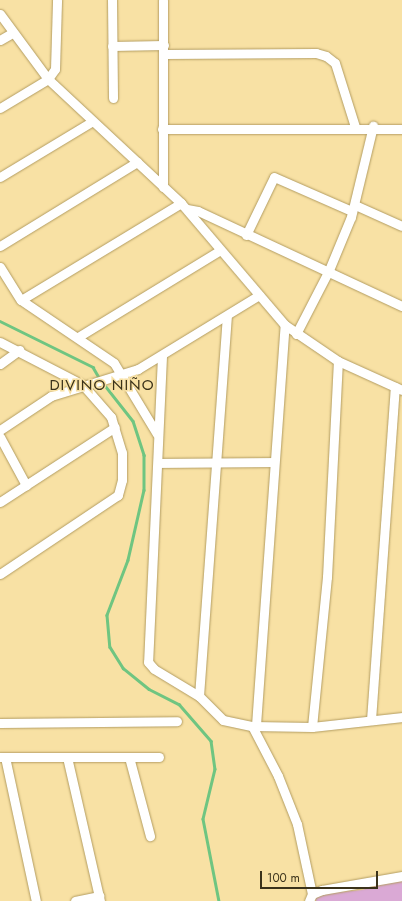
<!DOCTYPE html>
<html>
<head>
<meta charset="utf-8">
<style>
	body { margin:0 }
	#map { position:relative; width:402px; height:901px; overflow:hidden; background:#f8e1a4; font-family:Jost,sans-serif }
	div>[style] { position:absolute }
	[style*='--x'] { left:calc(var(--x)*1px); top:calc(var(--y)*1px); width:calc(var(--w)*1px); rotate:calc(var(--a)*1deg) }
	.green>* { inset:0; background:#daa9d5 }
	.stream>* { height:2.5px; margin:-1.25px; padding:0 1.25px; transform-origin:1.25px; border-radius:1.25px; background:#6fc581 }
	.roads { filter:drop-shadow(0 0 1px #b39d62) drop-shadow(0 0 1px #b39d62) }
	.minor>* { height:9px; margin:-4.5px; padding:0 4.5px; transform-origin:4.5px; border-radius:4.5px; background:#fff }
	span { translate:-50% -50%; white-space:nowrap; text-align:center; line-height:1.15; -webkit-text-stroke:3px #f8e1a4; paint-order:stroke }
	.neighbourhood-label { font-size:15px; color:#3b321a; letter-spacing:1px }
	.scale { position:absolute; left:260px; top:871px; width:118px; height:18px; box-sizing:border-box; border:2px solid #3b321a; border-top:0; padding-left:5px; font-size:12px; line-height:14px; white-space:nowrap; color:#3b321a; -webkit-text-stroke:3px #f8e1a4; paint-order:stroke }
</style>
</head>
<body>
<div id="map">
	<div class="green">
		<div style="clip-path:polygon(402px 878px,402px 901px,316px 901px,315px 894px,362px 890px)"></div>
	</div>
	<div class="stream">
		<div style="--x:0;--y:321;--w:104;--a:26.3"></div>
		<div style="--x:93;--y:367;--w:14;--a:60"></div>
		<div style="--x:103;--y:383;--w:48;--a:51.7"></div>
		<div style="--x:133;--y:421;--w:36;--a:72"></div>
		<div style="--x:144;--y:455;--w:35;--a:90"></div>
		<div style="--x:144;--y:490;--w:72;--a:102.9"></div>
		<div style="--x:128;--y:560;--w:59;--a:110.9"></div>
		<div style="--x:107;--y:615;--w:32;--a:85"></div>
		<div style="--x:110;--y:647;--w:25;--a:58"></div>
		<div style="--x:123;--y:668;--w:33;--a:39"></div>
		<div style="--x:149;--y:689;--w:34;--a:27"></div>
		<div style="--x:179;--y:704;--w:49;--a:49.1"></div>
		<div style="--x:211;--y:741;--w:28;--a:82"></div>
		<div style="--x:215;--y:769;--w:51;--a:103.5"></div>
		<div style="--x:203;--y:819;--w:84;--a:79"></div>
	</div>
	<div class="roads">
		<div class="minor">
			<div style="--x:112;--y:0;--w:98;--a:89.4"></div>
			<div style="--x:0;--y:14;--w:81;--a:53.6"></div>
			<div style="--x:48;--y:79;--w:182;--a:43"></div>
			<div style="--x:181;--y:203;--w:160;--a:49.6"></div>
			<div style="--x:285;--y:325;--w:64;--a:34.2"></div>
			<div style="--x:338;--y:361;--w:70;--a:24.4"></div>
			<div style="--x:0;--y:40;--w:14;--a:-30"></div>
			<div style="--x:112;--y:46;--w:52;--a:-1.1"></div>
			<div style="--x:164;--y:54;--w:152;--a:-0.4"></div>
			<div style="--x:316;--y:53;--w:10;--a:17"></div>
			<div style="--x:326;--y:56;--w:11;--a:38"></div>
			<div style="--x:335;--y:63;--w:67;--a:72.6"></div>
			<div style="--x:0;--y:108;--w:56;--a:-31.1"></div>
			<div style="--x:48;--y:79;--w:12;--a:-55"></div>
			<div style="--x:55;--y:69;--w:69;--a:-88.3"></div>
			<div style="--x:162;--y:129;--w:240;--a:0"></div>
			<div style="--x:0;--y:177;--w:106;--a:-31.1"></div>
			<div style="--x:163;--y:187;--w:187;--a:-90"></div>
			<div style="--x:355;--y:205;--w:51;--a:24.1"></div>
			<div style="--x:187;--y:209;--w:11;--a:10"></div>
			<div style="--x:198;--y:211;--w:225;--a:25"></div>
			<div style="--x:246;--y:235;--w:64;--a:-64.2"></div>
			<div style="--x:274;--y:177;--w:85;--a:23.6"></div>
			<div style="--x:0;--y:246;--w:161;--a:-31.5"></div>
			<div style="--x:0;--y:267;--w:39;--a:58"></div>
			<div style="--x:21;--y:300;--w:187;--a:-31.2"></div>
			<div style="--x:21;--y:300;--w:112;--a:34.1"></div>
			<div style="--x:114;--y:363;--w:83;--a:58.8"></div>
			<div style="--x:296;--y:334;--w:72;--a:-62.7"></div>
			<div style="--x:329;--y:270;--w:57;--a:-67.5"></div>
			<div style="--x:351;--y:217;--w:94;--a:-76.4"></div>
			<div style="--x:78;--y:337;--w:165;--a:-31.4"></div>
			<div style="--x:0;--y:342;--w:93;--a:27.4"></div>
			<div style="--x:83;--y:385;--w:43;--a:48.8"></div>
			<div style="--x:111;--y:417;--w:38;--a:73"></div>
			<div style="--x:122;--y:453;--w:27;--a:90"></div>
			<div style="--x:122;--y:480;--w:16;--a:105"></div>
			<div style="--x:118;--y:495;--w:142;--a:146.2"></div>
			<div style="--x:162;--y:356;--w:306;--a:92.6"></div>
			<div style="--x:148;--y:662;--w:9;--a:49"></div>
			<div style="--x:154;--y:669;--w:52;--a:31"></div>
			<div style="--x:199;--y:696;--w:34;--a:45"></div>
			<div style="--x:223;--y:720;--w:30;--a:12"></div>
			<div style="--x:252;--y:726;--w:60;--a:1"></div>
			<div style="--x:312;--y:727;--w:91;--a:-6.3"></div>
			<div style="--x:0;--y:364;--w:24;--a:-36"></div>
			<div style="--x:0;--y:430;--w:61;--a:-33.7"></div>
			<div style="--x:51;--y:396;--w:91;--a:-17.2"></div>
			<div style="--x:138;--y:369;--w:142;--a:-31.4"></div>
			<div style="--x:0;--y:437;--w:55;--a:61.6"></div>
			<div style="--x:158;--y:463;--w:115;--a:-0.5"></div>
			<div style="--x:0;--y:502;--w:137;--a:-33.1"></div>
			<div style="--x:199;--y:696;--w:381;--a:-85.8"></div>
			<div style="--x:371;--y:720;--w:334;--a:-85.9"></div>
			<div style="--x:0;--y:723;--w:177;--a:-0.6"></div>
			<div style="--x:256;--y:725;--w:401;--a:-85.9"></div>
			<div style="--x:252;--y:726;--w:56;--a:62.5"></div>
			<div style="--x:278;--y:776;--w:52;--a:68.4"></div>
			<div style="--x:297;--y:824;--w:72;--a:77.9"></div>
			<div style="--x:312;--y:727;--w:151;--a:-84.3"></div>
			<div style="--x:327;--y:577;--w:216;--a:-87.1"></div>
			<div style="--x:0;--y:757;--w:159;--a:0"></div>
			<div style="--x:5;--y:757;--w:147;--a:77.9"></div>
			<div style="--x:67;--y:757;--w:148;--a:77.1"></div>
			<div style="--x:129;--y:757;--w:82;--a:75.1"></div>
			<div style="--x:75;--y:901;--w:25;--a:-12"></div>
			<div style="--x:309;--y:901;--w:8;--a:-67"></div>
			<div style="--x:312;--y:894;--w:11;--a:-22"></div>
			<div style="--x:322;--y:890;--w:81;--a:-9.9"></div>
		</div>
	</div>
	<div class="neighbourhood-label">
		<span style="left:102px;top:386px">DIVINO NIÑO</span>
	</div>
	<div class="scale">100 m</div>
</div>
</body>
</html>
